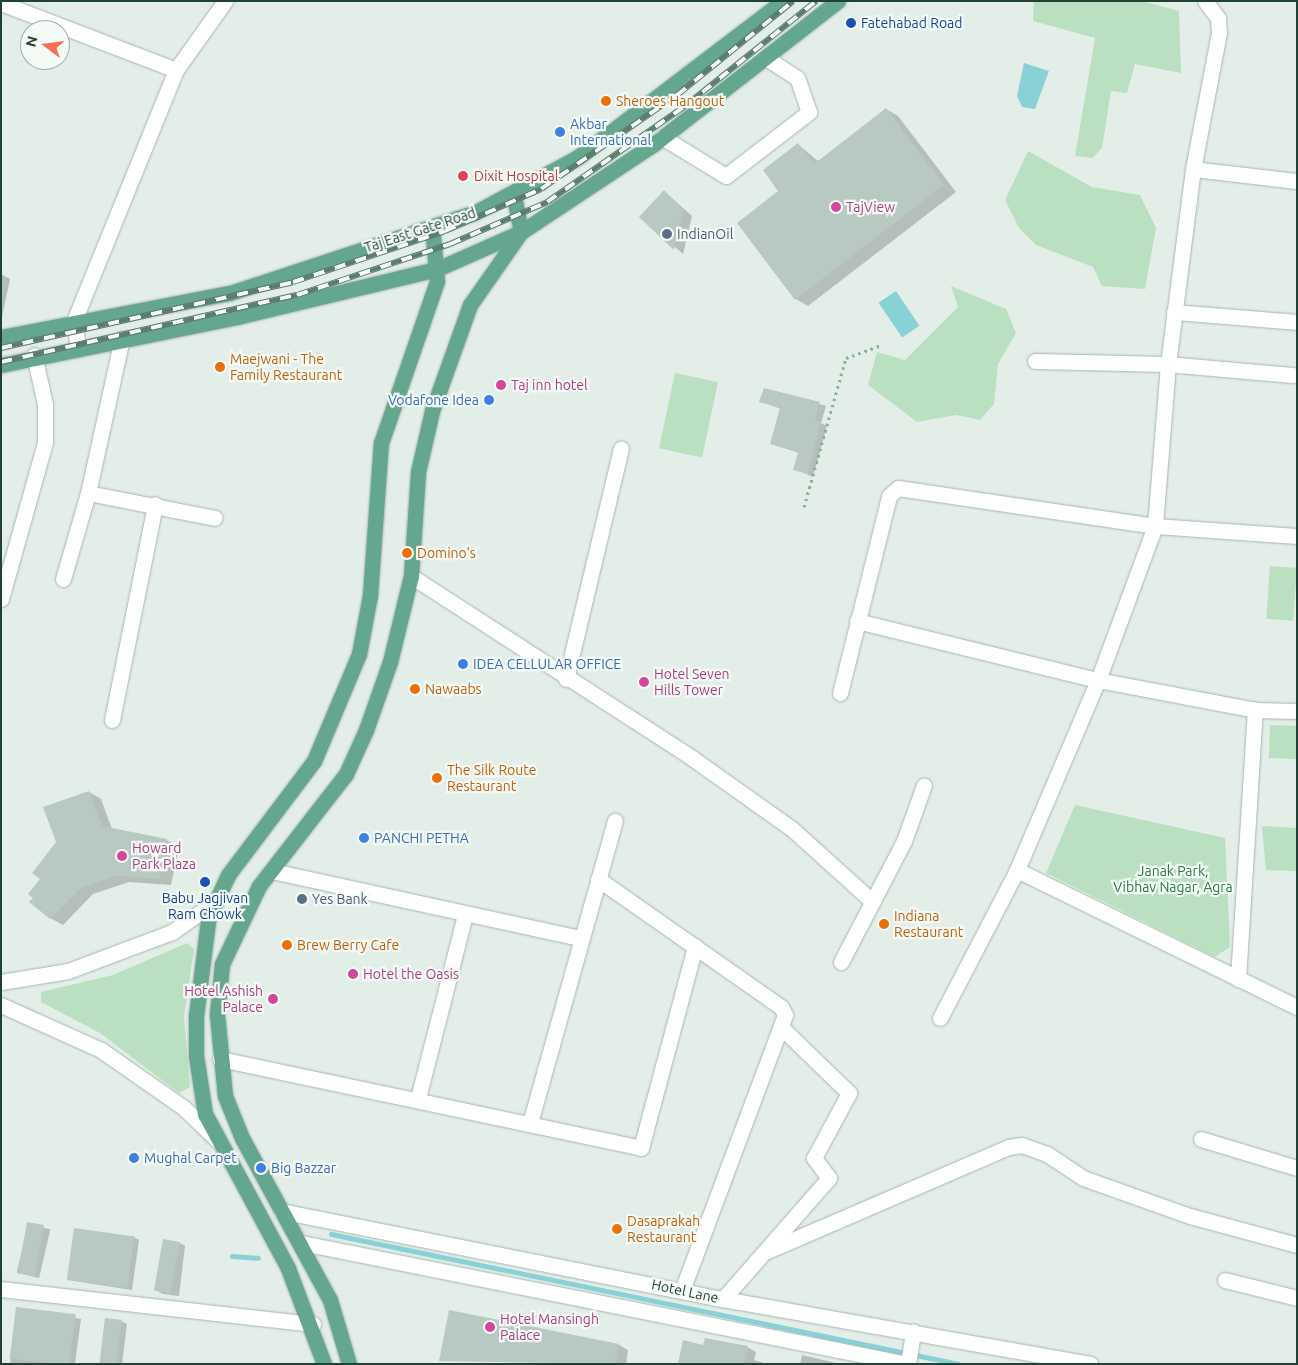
<!DOCTYPE html>
<html>
<head>
<meta charset="utf-8">
<style>
	body { margin:0 }
	#map { position:relative; width:1298px; height:1365px; overflow:hidden; background:#e3eee8; font-family:Ubuntu,sans-serif }
	div>[style] { position:absolute }
	[style*='--x'] { left:calc(var(--x)*1px); top:calc(var(--y)*1px); width:calc(var(--w)*1px); rotate:calc(var(--a)*1deg) }
	.green>* { inset:0; background:#bbe0c1; transform-origin:0 0 }
	.water>* { inset:0; background:#88d2d6; transform-origin:0 0 }
	.shadow>* { inset:0; background:#0003; transform-origin:0 0 }
	.stream>* { height:5px; margin:-2.5px; padding:0 2.5px; transform-origin:2.5px; border-radius:2.5px; background:#88d2d6 }
	.building>* { inset:0; background:#b8c9c1; transform-origin:0 0 }
	.path>* { height:3px; margin-top:-1.5px; transform-origin:0; background:repeating-linear-gradient(90deg,#82b39f 0 2.5px,transparent 0 6.5px) }
	.roads { filter:drop-shadow(0 0 1px #a5b7af) drop-shadow(0 0 1px #a5b7af) }
	.minor>* { height:15px; margin:-7.5px; padding:0 7.5px; transform-origin:7.5px; border-radius:7.5px; background:#fff }
	.major>* { height:15px; margin:-7.5px; padding:0 7.5px; transform-origin:7.5px; border-radius:7.5px; background:#65a68f }
	.rail>* { height:5.5px; margin-top:-2.75px; transform-origin:0; background:repeating-linear-gradient(90deg,#f4faf6 0 11px,#5c7c70 0 22px); box-sizing:border-box; border-block:1px solid #5c7c70 }
	.dots>* { width:14px; height:14px; translate:-50% -50%; box-sizing:border-box; border:2px solid #f4faf6; border-radius:50% }
	span { translate:-50% -50%; white-space:nowrap; text-align:center; line-height:1.15; -webkit-text-stroke:4.5px #f4faf6; paint-order:stroke }
	.transit-label { font-size:14px; color:#164399 }
	.left { translate:0 -50%; text-align:left }
	.food-label { font-size:14px; color:#c56008 }
	.shop-label { font-size:14px; color:#366cbe }
	.right { translate:-100% -50%; text-align:right }
	.health-label { font-size:14px; color:#be3a42 }
	.hotel-label { font-size:14px; color:#b23c85 }
	.street-label { font-size:14px; color:#214135 }
	.service-label { font-size:14px; color:#4e5e75 }
	.park-label { font-size:14px; color:#297a40 }
	.frame { position:absolute; inset:0; border:2px solid #214135; pointer-events:none }
	.north { position:absolute; left:20px; top:20px; width:50px; height:50px; box-sizing:border-box; background:#f4faf6; border:1px solid #a0b0a9; border-radius:50%; rotate:285deg; font-size:14px; font-weight:700; line-height:20px; text-align:center; color:#214135 }
	.north::after { content:''; display:block; margin:auto; width:18px; height:22px; background:#fa6d55; clip-path:polygon(50% 0,100% 100%,50% 72%,0 100%) }
</style>
</head>
<body>
<div id="map">
	<div class="green">
		<div style="clip-path:polygon(1034px 1px,1142px 1px,1179px 11px,1181px 73px,1135px 64px,1127px 93px,1111px 91px,1102px 148px,1092px 158px,1075px 156px,1095px 38px,1033px 21px)"></div>
		<div style="clip-path:polygon(1028px 151px,1092px 187px,1140px 195px,1156px 228px,1145px 289px,1102px 286px,1093px 267px,1036px 245px,1019px 228px,1005px 200px)"></div>
		<div style="clip-path:polygon(951px 286px,1006px 309px,1016px 333px,998px 364px,994px 404px,980px 420px,956px 415px,917px 422px,868px 385px,877px 352px,905px 360px,958px 307px)"></div>
		<div style="left:675px;top:373px;width:44px;height:77px;rotate:12deg"></div>
		<div style="left:1270px;top:566px;width:27px;height:53px;rotate:4deg"></div>
		<div style="left:1270px;top:725px;width:27px;height:33px;rotate:2deg"></div>
		<div style="clip-path:polygon(1075px 805px,1225px 838px,1230px 947px,1215px 957px,1046px 873px)"></div>
		<div style="clip-path:polygon(1262px 826px,1297px 828px,1297px 871px,1266px 870px)"></div>
		<div style="clip-path:polygon(187px 943px,194px 949px,184px 1017px,190px 1087px,179px 1093px,100px 1033px,41px 1002px,41px 992px,113px 975px)"></div>
	</div>
	<div class="water">
		<div style="clip-path:polygon(1024px 63px,1049px 71px,1035px 109px,1022px 107px,1017px 96px)"></div>
		<div style="left:896px;top:291px;width:42px;height:21px;rotate:56deg"></div>
	</div>
	<div class="shadow">
		<div style="clip-path:polygon(886px 109px,898px 116px,956px 192px,808px 306px,796px 299px,780px 191px,799px 145px,819px 162px)"></div>
		<div style="clip-path:polygon(665px 192px,692px 216px,683px 254px,641px 217px)"></div>
		<div style="clip-path:polygon(1px 274px,10px 279px,1px 322px)"></div>
		<div style="clip-path:polygon(764px 389px,826px 406px,821px 423px,827px 426px,813px 477px,795px 469px,799px 453px,772px 444px,781px 409px,761px 401px)"></div>
		<div style="clip-path:polygon(89px 792px,101px 799px,112px 829px,166px 840px,179px 847px,171px 885px,129px 882px,93px 894px,63px 925px,50px 918px,35px 897px,57px 843px)"></div>
		<div style="left:28px;top:1224px;width:23px;height:50px;rotate:13deg"></div>
		<div style="clip-path:polygon(133px 1237px,139px 1240px,132px 1290px,68px 1280px)"></div>
		<div style="clip-path:polygon(180px 1243px,185px 1246px,179px 1296px,163px 1294px,157px 1291px)"></div>
		<div style="clip-path:polygon(17px 1308px,81px 1319px,75px 1364px,10px 1364px)"></div>
		<div style="clip-path:polygon(121px 1321px,127px 1324px,122px 1364px,100px 1364px)"></div>
		<div style="clip-path:polygon(619px 1345px,628px 1350px,626px 1364px,441px 1360px)"></div>
		<div style="clip-path:polygon(704px 1346px,747px 1347px,756px 1352px,754px 1360px,767px 1364px,679px 1364px)"></div>
		<div style="clip-path:polygon(802px 1355px,840px 1364px,800px 1364px)"></div>
	</div>
	<div class="stream">
		<div style="--x:331;--y:1234;--w:641;--a:11.7"></div>
		<div style="--x:232;--y:1256;--w:26;--a:4"></div>
	</div>
	<div class="building">
		<div style="clip-path:polygon(886px 108px,944px 185px,795px 300px,737px 223px,778px 191px,763px 170px,798px 143px,814px 164px)"></div>
		<div style="clip-path:polygon(664px 190px,683px 210px,674px 250px,639px 217px)"></div>
		<div style="clip-path:polygon(764px 388px,820px 402px,815px 420px,821px 422px,808px 474px,793px 470px,798px 452px,770px 444px,780px 408px,759px 402px)"></div>
		<div style="clip-path:polygon(89px 791px,102px 826px,167px 839px,159px 879px,116px 876px,81px 888px,50px 919px,29px 902px,33px 898px,28px 894px,40px 879px,32px 873px,56px 842px,43px 807px)"></div>
		<div style="left:27px;top:1222px;width:17px;height:52px;rotate:10deg"></div>
		<div style="left:74px;top:1228px;width:61px;height:52px;rotate:8deg"></div>
		<div style="left:163px;top:1239px;width:17px;height:52px;rotate:10deg"></div>
		<div style="left:16px;top:1307px;width:60px;height:52px;rotate:7deg"></div>
		<div style="clip-path:polygon(449px 1310px,619px 1344px,615px 1364px,439px 1361px)"></div>
		<div style="left:105px;top:1318px;width:17px;height:46px;rotate:7deg"></div>
		<div style="clip-path:polygon(705px 1338px,748px 1346px,744px 1364px,678px 1364px,683px 1340px,703px 1345px)"></div>
	</div>
	<div class="path">
		<div style="--x:804;--y:507;--w:155;--a:-74.3"></div>
		<div style="--x:846;--y:358;--w:38;--a:-20"></div>
	</div>
	<div class="roads">
		<div class="minor">
			<div style="--x:1;--y:3;--w:187;--a:20.9"></div>
			<div style="--x:662;--y:137;--w:75;--a:31.4"></div>
			<div style="--x:726;--y:176;--w:105;--a:-37.6"></div>
			<div style="--x:809;--y:112;--w:36;--a:-109"></div>
			<div style="--x:797;--y:78;--w:37;--a:-147"></div>
			<div style="--x:1193;--y:169;--w:105;--a:6.6"></div>
			<div style="--x:1174;--y:312;--w:123;--a:4.6"></div>
			<div style="--x:78;--y:347;--w:26;--a:-99"></div>
			<div style="--x:74;--y:321;--w:271;--a:-67.9"></div>
			<div style="--x:176;--y:70;--w:85;--a:-54.6"></div>
			<div style="--x:1035;--y:361;--w:133;--a:1.3"></div>
			<div style="--x:1168;--y:364;--w:197;--a:-82.7"></div>
			<div style="--x:1193;--y:169;--w:138;--a:-79.2"></div>
			<div style="--x:1219;--y:33;--w:15;--a:-94"></div>
			<div style="--x:1218;--y:18;--w:21;--a:-127"></div>
			<div style="--x:1293;--y:375;--w:125;--a:-175"></div>
			<div style="--x:1168;--y:364;--w:163;--a:94.6"></div>
			<div style="--x:1155;--y:526;--w:164;--a:110.3"></div>
			<div style="--x:1098;--y:680;--w:207;--a:113.1"></div>
			<div style="--x:1017;--y:870;--w:312;--a:26.1"></div>
			<div style="--x:88;--y:493;--w:129;--a:11.1"></div>
			<div style="--x:411;--y:576;--w:335;--a:32.9"></div>
			<div style="--x:692;--y:758;--w:121;--a:35.3"></div>
			<div style="--x:791;--y:828;--w:110;--a:42.1"></div>
			<div style="--x:63;--y:579;--w:90;--a:-73.8"></div>
			<div style="--x:88;--y:493;--w:158;--a:-77.6"></div>
			<div style="--x:1;--y:599;--w:163;--a:-74.3"></div>
			<div style="--x:45;--y:442;--w:38;--a:-90"></div>
			<div style="--x:45;--y:404;--w:50;--a:-102.7"></div>
			<div style="--x:857;--y:621;--w:248;--a:13.8"></div>
			<div style="--x:1098;--y:680;--w:160;--a:10.8"></div>
			<div style="--x:1255;--y:710;--w:42;--a:1.4"></div>
			<div style="--x:566;--y:679;--w:237;--a:-76.6"></div>
			<div style="--x:840;--y:693;--w:203;--a:-76"></div>
			<div style="--x:889;--y:496;--w:12;--a:-42"></div>
			<div style="--x:898;--y:488;--w:260;--a:8.4"></div>
			<div style="--x:1155;--y:526;--w:142;--a:4"></div>
			<div style="--x:112;--y:720;--w:220;--a:-78.7"></div>
			<div style="--x:272;--y:871;--w:315;--a:12.3"></div>
			<div style="--x:598;--y:879;--w:223;--a:35"></div>
			<div style="--x:781;--y:1007;--w:9;--a:63"></div>
			<div style="--x:785;--y:1015;--w:294;--a:110.5"></div>
			<div style="--x:841;--y:962;--w:136;--a:-62.5"></div>
			<div style="--x:904;--y:841;--w:59;--a:-70.3"></div>
			<div style="--x:1238;--y:979;--w:270;--a:-86.4"></div>
			<div style="--x:1;--y:982;--w:68;--a:-9.3"></div>
			<div style="--x:68;--y:971;--w:111;--a:-20.6"></div>
			<div style="--x:172;--y:932;--w:54;--a:-35.2"></div>
			<div style="--x:1;--y:1005;--w:110;--a:24.2"></div>
			<div style="--x:101;--y:1050;--w:101;--a:34.9"></div>
			<div style="--x:184;--y:1108;--w:47;--a:44.1"></div>
			<div style="--x:940;--y:1018;--w:167;--a:-62.5"></div>
			<div style="--x:220;--y:1059;--w:430;--a:11.9"></div>
			<div style="--x:641;--y:1148;--w:209;--a:-75"></div>
			<div style="--x:418;--y:1098;--w:189;--a:-75.6"></div>
			<div style="--x:530;--y:1123;--w:314;--a:-74.3"></div>
			<div style="--x:1201;--y:1139;--w:100;--a:16.8"></div>
			<div style="--x:281;--y:1211;--w:451;--a:11.3"></div>
			<div style="--x:723;--y:1299;--w:373;--a:10"></div>
			<div style="--x:302;--y:1243;--w:618;--a:11.29"></div>
			<div style="--x:767;--y:1251;--w:262;--a:-23.3"></div>
			<div style="--x:1008;--y:1147;--w:14;--a:-8"></div>
			<div style="--x:1022;--y:1145;--w:27;--a:20"></div>
			<div style="--x:1047;--y:1154;--w:43;--a:33.7"></div>
			<div style="--x:1083;--y:1178;--w:114;--a:19.6"></div>
			<div style="--x:1190;--y:1216;--w:111;--a:15.2"></div>
			<div style="--x:1225;--y:1280;--w:74;--a:14"></div>
			<div style="--x:1;--y:1289;--w:314;--a:6.4"></div>
			<div style="--x:723;--y:1299;--w:161;--a:-48.8"></div>
			<div style="--x:829;--y:1178;--w:25;--a:-127"></div>
			<div style="--x:814;--y:1158;--w:74;--a:-61.7"></div>
			<div style="--x:849;--y:1093;--w:95;--a:-135.9"></div>
			<div style="--x:908;--y:1364;--w:33;--a:-81"></div>
		</div>
		<div class="major">
			<div style="--x:1;--y:337;--w:233;--a:-10.9"></div>
			<div style="--x:230;--y:293;--w:257;--a:-18.2"></div>
			<div style="--x:474;--y:213;--w:118;--a:-28.3"></div>
			<div style="--x:578;--y:157;--w:258;--a:-37.3"></div>
			<div style="--x:1;--y:365;--w:241;--a:-11.5"></div>
			<div style="--x:237;--y:317;--w:206;--a:-13.5"></div>
			<div style="--x:437;--y:269;--w:92;--a:-23.8"></div>
			<div style="--x:521;--y:232;--w:159;--a:-33.5"></div>
			<div style="--x:654;--y:144;--w:233;--a:-37.9"></div>
			<div style="--x:324;--y:1364;--w:103;--a:-110.6"></div>
			<div style="--x:288;--y:1268;--w:175;--a:-118.3"></div>
			<div style="--x:205;--y:1114;--w:59;--a:-98.8"></div>
			<div style="--x:196;--y:1056;--w:40;--a:-90"></div>
			<div style="--x:196;--y:1016;--w:96;--a:-82.8"></div>
			<div style="--x:208;--y:921;--w:22;--a:-68"></div>
			<div style="--x:216;--y:901;--w:29;--a:-65"></div>
			<div style="--x:228;--y:875;--w:143;--a:-53"></div>
			<div style="--x:314;--y:761;--w:116;--a:-67.2"></div>
			<div style="--x:359;--y:654;--w:60;--a:-79.4"></div>
			<div style="--x:370;--y:595;--w:152;--a:-85.9"></div>
			<div style="--x:381;--y:443;--w:171;--a:-70.9"></div>
			<div style="--x:437;--y:281;--w:55;--a:-95.2"></div>
			<div style="--x:349;--y:1364;--w:67;--a:-106.5"></div>
			<div style="--x:330;--y:1300;--w:184;--a:-118.5"></div>
			<div style="--x:242;--y:1138;--w:45;--a:-112"></div>
			<div style="--x:225;--y:1096;--w:82;--a:-95.6"></div>
			<div style="--x:217;--y:1014;--w:50;--a:-84.3"></div>
			<div style="--x:222;--y:964;--w:86;--a:-64.6"></div>
			<div style="--x:259;--y:886;--w:142;--a:-52.2"></div>
			<div style="--x:346;--y:774;--w:48;--a:-65.6"></div>
			<div style="--x:366;--y:730;--w:72;--a:-70.6"></div>
			<div style="--x:390;--y:662;--w:89;--a:-76.3"></div>
			<div style="--x:411;--y:576;--w:104;--a:-86.1"></div>
			<div style="--x:418;--y:472;--w:63;--a:-77.1"></div>
			<div style="--x:432;--y:411;--w:113;--a:-70.3"></div>
			<div style="--x:470;--y:305;--w:89;--a:-55.1"></div>
			<div style="--x:521;--y:232;--w:38;--a:-101"></div>
		</div>
	</div>
	<div class="rail">
		<div style="--x:1;--y:348;--w:299;--a:-12.7"></div>
		<div style="--x:293;--y:282;--w:160;--a:-18.5"></div>
		<div style="--x:445;--y:231;--w:105;--a:-23.6"></div>
		<div style="--x:541;--y:189;--w:165;--a:-34.7"></div>
		<div style="--x:677;--y:95;--w:149;--a:-39"></div>
		<div style="--x:1;--y:362;--w:303;--a:-12.8"></div>
		<div style="--x:297;--y:295;--w:161;--a:-18.4"></div>
		<div style="--x:450;--y:244;--w:106;--a:-23.4"></div>
		<div style="--x:547;--y:202;--w:168;--a:-34.8"></div>
		<div style="--x:685;--y:106;--w:168;--a:-38.7"></div>
	</div>
	<div class="dots">
		<div style="left:851px;top:23px;background:#1a4fb4"></div>
		<div style="left:606px;top:101px;background:#e8710a"></div>
		<div style="left:560px;top:132px;background:#3f7fe0"></div>
		<div style="left:463px;top:176px;background:#e0444e"></div>
		<div style="left:836px;top:207px;background:#d1479c"></div>
		<div style="left:667px;top:234px;background:#5c6f8a"></div>
		<div style="left:220px;top:367px;background:#e8710a"></div>
		<div style="left:501px;top:385px;background:#d1479c"></div>
		<div style="left:489px;top:400px;background:#3f7fe0"></div>
		<div style="left:407px;top:553px;background:#e8710a"></div>
		<div style="left:463px;top:664px;background:#3f7fe0"></div>
		<div style="left:644px;top:682px;background:#d1479c"></div>
		<div style="left:415px;top:689px;background:#e8710a"></div>
		<div style="left:437px;top:778px;background:#e8710a"></div>
		<div style="left:364px;top:838px;background:#3f7fe0"></div>
		<div style="left:122px;top:856px;background:#d1479c"></div>
		<div style="left:205px;top:882px;background:#1a4fb4"></div>
		<div style="left:302px;top:899px;background:#5c6f8a"></div>
		<div style="left:884px;top:924px;background:#e8710a"></div>
		<div style="left:287px;top:945px;background:#e8710a"></div>
		<div style="left:353px;top:974px;background:#d1479c"></div>
		<div style="left:273px;top:999px;background:#d1479c"></div>
		<div style="left:134px;top:1158px;background:#3f7fe0"></div>
		<div style="left:261px;top:1168px;background:#3f7fe0"></div>
		<div style="left:617px;top:1229px;background:#e8710a"></div>
		<div style="left:490px;top:1327px;background:#d1479c"></div>
	</div>
	<div class="transit-label">
		<span class="left" style="left:861px;top:23px">Fatehabad Road</span>
		<span style="left:205px;top:906px">Babu Jagjivan<br>Ram Chowk</span>
	</div>
	<div class="food-label">
		<span class="left" style="left:616px;top:101px">Sheroes Hangout</span>
		<span class="left" style="left:230px;top:367px">Maejwani - The<br>Family Restaurant</span>
		<span class="left" style="left:417px;top:553px">Domino's</span>
		<span class="left" style="left:425px;top:689px">Nawaabs</span>
		<span class="left" style="left:447px;top:778px">The Silk Route<br>Restaurant</span>
		<span class="left" style="left:894px;top:924px">Indiana<br>Restaurant</span>
		<span class="left" style="left:297px;top:945px">Brew Berry Cafe</span>
		<span class="left" style="left:627px;top:1229px">Dasaprakah<br>Restaurant</span>
	</div>
	<div class="shop-label">
		<span class="left" style="left:570px;top:132px">Akbar<br>International</span>
		<span class="right" style="left:479px;top:400px">Vodafone Idea</span>
		<span class="left" style="left:473px;top:664px">IDEA CELLULAR OFFICE</span>
		<span class="left" style="left:374px;top:838px">PANCHI PETHA</span>
		<span class="left" style="left:144px;top:1158px">Mughal Carpet</span>
		<span class="left" style="left:271px;top:1168px">Big Bazzar</span>
	</div>
	<div class="health-label">
		<span class="left" style="left:474px;top:176px">Dixit Hospital</span>
	</div>
	<div class="hotel-label">
		<span class="left" style="left:846px;top:207px">TajView</span>
		<span class="left" style="left:511px;top:385px">Taj inn hotel</span>
		<span class="left" style="left:654px;top:682px">Hotel Seven<br>Hills Tower</span>
		<span class="left" style="left:132px;top:856px">Howard<br>Park Plaza</span>
		<span class="left" style="left:363px;top:974px">Hotel the Oasis</span>
		<span class="right" style="left:263px;top:999px">Hotel Ashish<br>Palace</span>
		<span class="left" style="left:500px;top:1327px">Hotel Mansingh<br>Palace</span>
	</div>
	<div class="street-label">
		<span style="left:420px;top:230px;rotate:-18deg">Taj East Gate Road</span>
		<span style="left:685px;top:1291px;rotate:12deg">Hotel Lane</span>
	</div>
	<div class="service-label">
		<span class="left" style="left:677px;top:234px">IndianOil</span>
		<span class="left" style="left:312px;top:899px">Yes Bank</span>
	</div>
	<div class="park-label">
		<span style="left:1173px;top:879px">Janak Park,<br>Vibhav Nagar, Agra</span>
	</div>
	<div class="frame"></div>
	<div class="north">N</div>
</div>
</body>
</html>
